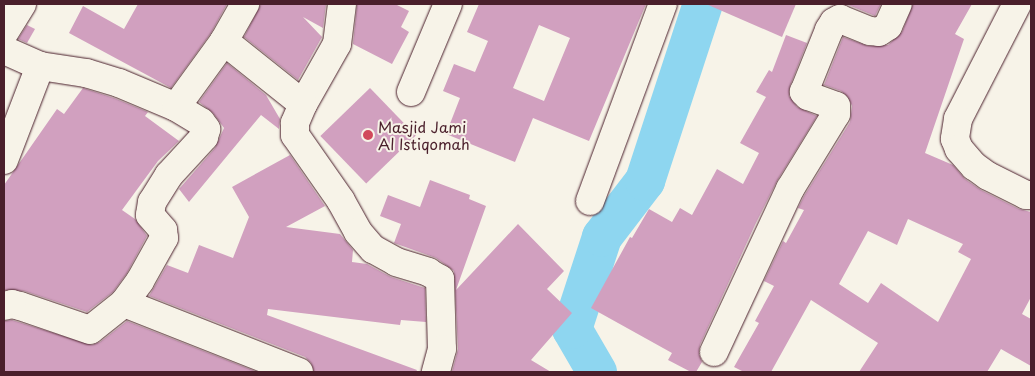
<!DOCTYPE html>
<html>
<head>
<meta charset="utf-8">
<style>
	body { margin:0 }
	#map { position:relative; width:1035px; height:376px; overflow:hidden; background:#f7f3e8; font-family:"Playpen Sans",sans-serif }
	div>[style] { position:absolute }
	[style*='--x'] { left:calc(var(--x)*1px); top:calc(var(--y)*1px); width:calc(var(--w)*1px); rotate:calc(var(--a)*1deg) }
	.river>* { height:40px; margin:-20px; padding:0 20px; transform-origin:20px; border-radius:20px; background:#8ed6f0 }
	.building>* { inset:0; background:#d1a0bf; transform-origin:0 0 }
	.roads { filter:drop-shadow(0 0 1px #4a1f2b) drop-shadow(0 0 1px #4a1f2b) }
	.minor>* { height:28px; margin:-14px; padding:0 14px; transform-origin:14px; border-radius:14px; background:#f7f3e8 }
	.dots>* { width:14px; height:14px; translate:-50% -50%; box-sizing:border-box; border:2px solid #f7f3e8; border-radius:50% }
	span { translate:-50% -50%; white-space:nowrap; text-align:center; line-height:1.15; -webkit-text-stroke:4px #f7f3e8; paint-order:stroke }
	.poi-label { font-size:15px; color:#4a1f2b }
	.left { translate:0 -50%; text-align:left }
	.frame { position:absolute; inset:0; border:5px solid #4a1f2b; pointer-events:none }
</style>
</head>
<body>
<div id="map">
	<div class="river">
		<div style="--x:597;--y:372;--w:50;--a:-120.2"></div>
		<div style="--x:572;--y:329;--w:97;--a:-71.9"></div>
		<div style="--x:602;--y:237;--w:71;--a:-52.5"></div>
		<div style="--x:645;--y:181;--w:186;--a:-71.9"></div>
	</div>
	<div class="building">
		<div style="clip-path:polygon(138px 4px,227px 4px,211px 33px,171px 88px,69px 33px,83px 6px,124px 29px)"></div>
		<div style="clip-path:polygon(261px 4px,326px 4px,323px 28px,303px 17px,322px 37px,298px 80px,244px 37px)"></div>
		<div style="clip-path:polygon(357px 4px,395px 4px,409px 11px,401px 27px,409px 32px,392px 64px,353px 44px)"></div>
		<div style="clip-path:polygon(evenodd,479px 4px,646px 4px,589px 141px,533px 118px,515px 162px,446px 134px,460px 98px,443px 91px,454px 64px,475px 72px,488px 41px,467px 32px,479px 4px,539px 25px,570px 38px,544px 101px,513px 88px,539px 25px)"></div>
		<div style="clip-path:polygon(706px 4px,796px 4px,782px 37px)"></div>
		<div style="clip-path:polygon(846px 4px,881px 4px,875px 16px)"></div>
		<div style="clip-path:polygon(evenodd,913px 4px,972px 4px,955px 34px,964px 39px,925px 153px,953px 165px,965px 179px,981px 190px,1019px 209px,1031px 212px,1031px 297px,1022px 314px,1031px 319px,1031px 366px,1001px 349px,987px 372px,859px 372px,878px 343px,811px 300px,771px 372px,744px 372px,734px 367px,759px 323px,755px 321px,774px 286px,764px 281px,783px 241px,786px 243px,804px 210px,798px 208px,804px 196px,850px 122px,852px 106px,848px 97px,841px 91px,824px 85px,843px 37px,868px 46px,888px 45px,902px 32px,913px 4px,908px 219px,963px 244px,958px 252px,971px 259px,938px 322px,881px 283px,868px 303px,839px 284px,868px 231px,897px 245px,908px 219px)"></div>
		<div style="clip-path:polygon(27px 25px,35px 29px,27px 43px,18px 39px)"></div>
		<div style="clip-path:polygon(786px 35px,807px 43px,790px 86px,789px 96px,797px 107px,817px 116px,777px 181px,755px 225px,700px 345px,699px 354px,702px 362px,696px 372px,691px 372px,668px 360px,672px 353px,591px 308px,630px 237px,632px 238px,649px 209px,672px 222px,680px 208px,692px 215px,717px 169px,743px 184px,759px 153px,740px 143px,766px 97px,756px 92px,769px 70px,772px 72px)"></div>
		<div style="clip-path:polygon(227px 63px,266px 95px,280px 119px,279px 129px,261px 115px,189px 202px,179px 189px,215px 148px,224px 128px,213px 113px,199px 102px)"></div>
		<div style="clip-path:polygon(83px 88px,114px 98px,148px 112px,145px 116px,179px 141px,158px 161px,122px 210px,135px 219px,147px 236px,127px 273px,113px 292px,87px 312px,24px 291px,4px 290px,4px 185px,57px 109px,64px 114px)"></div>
		<div style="left:370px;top:88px;width:66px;height:69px;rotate:46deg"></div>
		<div style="clip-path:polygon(290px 155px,325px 206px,286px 227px,340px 234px,353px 250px,352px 262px,367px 264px,391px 277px,425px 288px,426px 322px,401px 320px,400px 325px,268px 309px,267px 315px,417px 370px,416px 372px,314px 372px,311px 363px,305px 357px,149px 296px,167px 265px,188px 273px,199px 245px,233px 258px,249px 217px,232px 187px)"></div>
		<div style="clip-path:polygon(430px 180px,470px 195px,469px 199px,486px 206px,456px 290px,518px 224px,564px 271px,547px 289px,572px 313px,531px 360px,551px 372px,452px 372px,458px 349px,454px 271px,436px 258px,394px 243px,401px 224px,380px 216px,388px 195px,420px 207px)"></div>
		<div style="clip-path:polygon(12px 320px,92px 345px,100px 342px,127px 321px,257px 372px,4px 372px,4px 321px)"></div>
	</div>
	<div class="roads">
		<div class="minor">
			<div style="--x:342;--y:4;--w:40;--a:97.1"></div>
			<div style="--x:337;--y:44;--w:69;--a:119.5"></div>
			<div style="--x:303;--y:104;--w:21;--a:113"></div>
			<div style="--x:295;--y:123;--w:12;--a:90"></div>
			<div style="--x:295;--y:135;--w:80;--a:55.1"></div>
			<div style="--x:341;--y:201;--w:35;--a:61"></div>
			<div style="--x:358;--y:232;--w:23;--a:49"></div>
			<div style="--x:373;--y:249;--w:26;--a:29"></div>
			<div style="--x:396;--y:262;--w:34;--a:17"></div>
			<div style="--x:428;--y:272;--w:14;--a:30"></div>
			<div style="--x:440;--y:279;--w:70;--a:88.4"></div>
			<div style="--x:442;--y:349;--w:24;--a:105"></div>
			<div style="--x:1017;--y:4;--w:129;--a:117.2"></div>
			<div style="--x:958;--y:119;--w:20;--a:99"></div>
			<div style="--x:955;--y:139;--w:11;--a:68"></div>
			<div style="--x:959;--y:149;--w:23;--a:49"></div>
			<div style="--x:974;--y:166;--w:17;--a:36"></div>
			<div style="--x:988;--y:176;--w:42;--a:26.6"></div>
			<div style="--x:1026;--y:195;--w:5;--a:0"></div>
			<div style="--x:4;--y:33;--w:34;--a:-58"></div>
			<div style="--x:224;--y:41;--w:43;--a:-60.4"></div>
			<div style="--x:4;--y:50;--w:39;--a:24"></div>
			<div style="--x:40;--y:66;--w:47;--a:8.7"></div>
			<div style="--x:86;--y:73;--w:34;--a:17"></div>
			<div style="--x:119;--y:83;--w:62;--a:22.8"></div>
			<div style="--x:176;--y:107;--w:29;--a:31"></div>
			<div style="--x:201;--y:122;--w:9;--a:54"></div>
			<div style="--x:206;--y:129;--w:8;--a:104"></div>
			<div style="--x:204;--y:137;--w:52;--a:132.6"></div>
			<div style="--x:169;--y:175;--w:32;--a:122"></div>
			<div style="--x:152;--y:202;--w:13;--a:99"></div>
			<div style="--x:150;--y:215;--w:20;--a:49"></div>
			<div style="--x:163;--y:230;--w:8;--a:83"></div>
			<div style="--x:164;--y:238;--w:49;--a:119.2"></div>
			<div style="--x:140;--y:281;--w:27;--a:126"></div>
			<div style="--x:124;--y:303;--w:43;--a:141.5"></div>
			<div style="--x:90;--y:330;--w:74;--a:-161.1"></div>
			<div style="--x:20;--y:306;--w:8;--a:-166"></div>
			<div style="--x:12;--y:304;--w:8;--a:166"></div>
			<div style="--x:411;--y:92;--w:95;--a:-67.2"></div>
			<div style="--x:176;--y:107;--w:82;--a:-54"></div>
			<div style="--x:224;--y:41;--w:101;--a:38.6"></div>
			<div style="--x:4;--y:160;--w:101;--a:-69"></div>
			<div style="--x:590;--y:201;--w:210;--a:-69.7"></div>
			<div style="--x:124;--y:303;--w:188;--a:21.5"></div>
			<div style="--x:714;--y:352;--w:180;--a:-65"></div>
			<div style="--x:790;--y:189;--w:88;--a:-58.5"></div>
			<div style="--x:836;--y:114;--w:8;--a:-90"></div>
			<div style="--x:836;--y:106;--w:30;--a:-160"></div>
			<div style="--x:808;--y:96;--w:6;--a:-135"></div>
			<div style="--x:804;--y:92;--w:67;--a:-68"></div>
			<div style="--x:829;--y:30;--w:9;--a:-58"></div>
			<div style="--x:834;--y:22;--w:7;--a:-27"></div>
			<div style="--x:840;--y:19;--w:32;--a:22"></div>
			<div style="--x:870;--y:31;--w:9;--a:6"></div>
			<div style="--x:879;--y:32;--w:11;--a:-34"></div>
			<div style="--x:888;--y:26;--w:24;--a:-66"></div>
		</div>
	</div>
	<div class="dots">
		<div style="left:368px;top:135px;background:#d1495b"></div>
	</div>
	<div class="poi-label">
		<span class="left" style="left:378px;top:135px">Masjid Jami<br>Al Istiqomah</span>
	</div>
	<div class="frame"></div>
</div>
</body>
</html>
